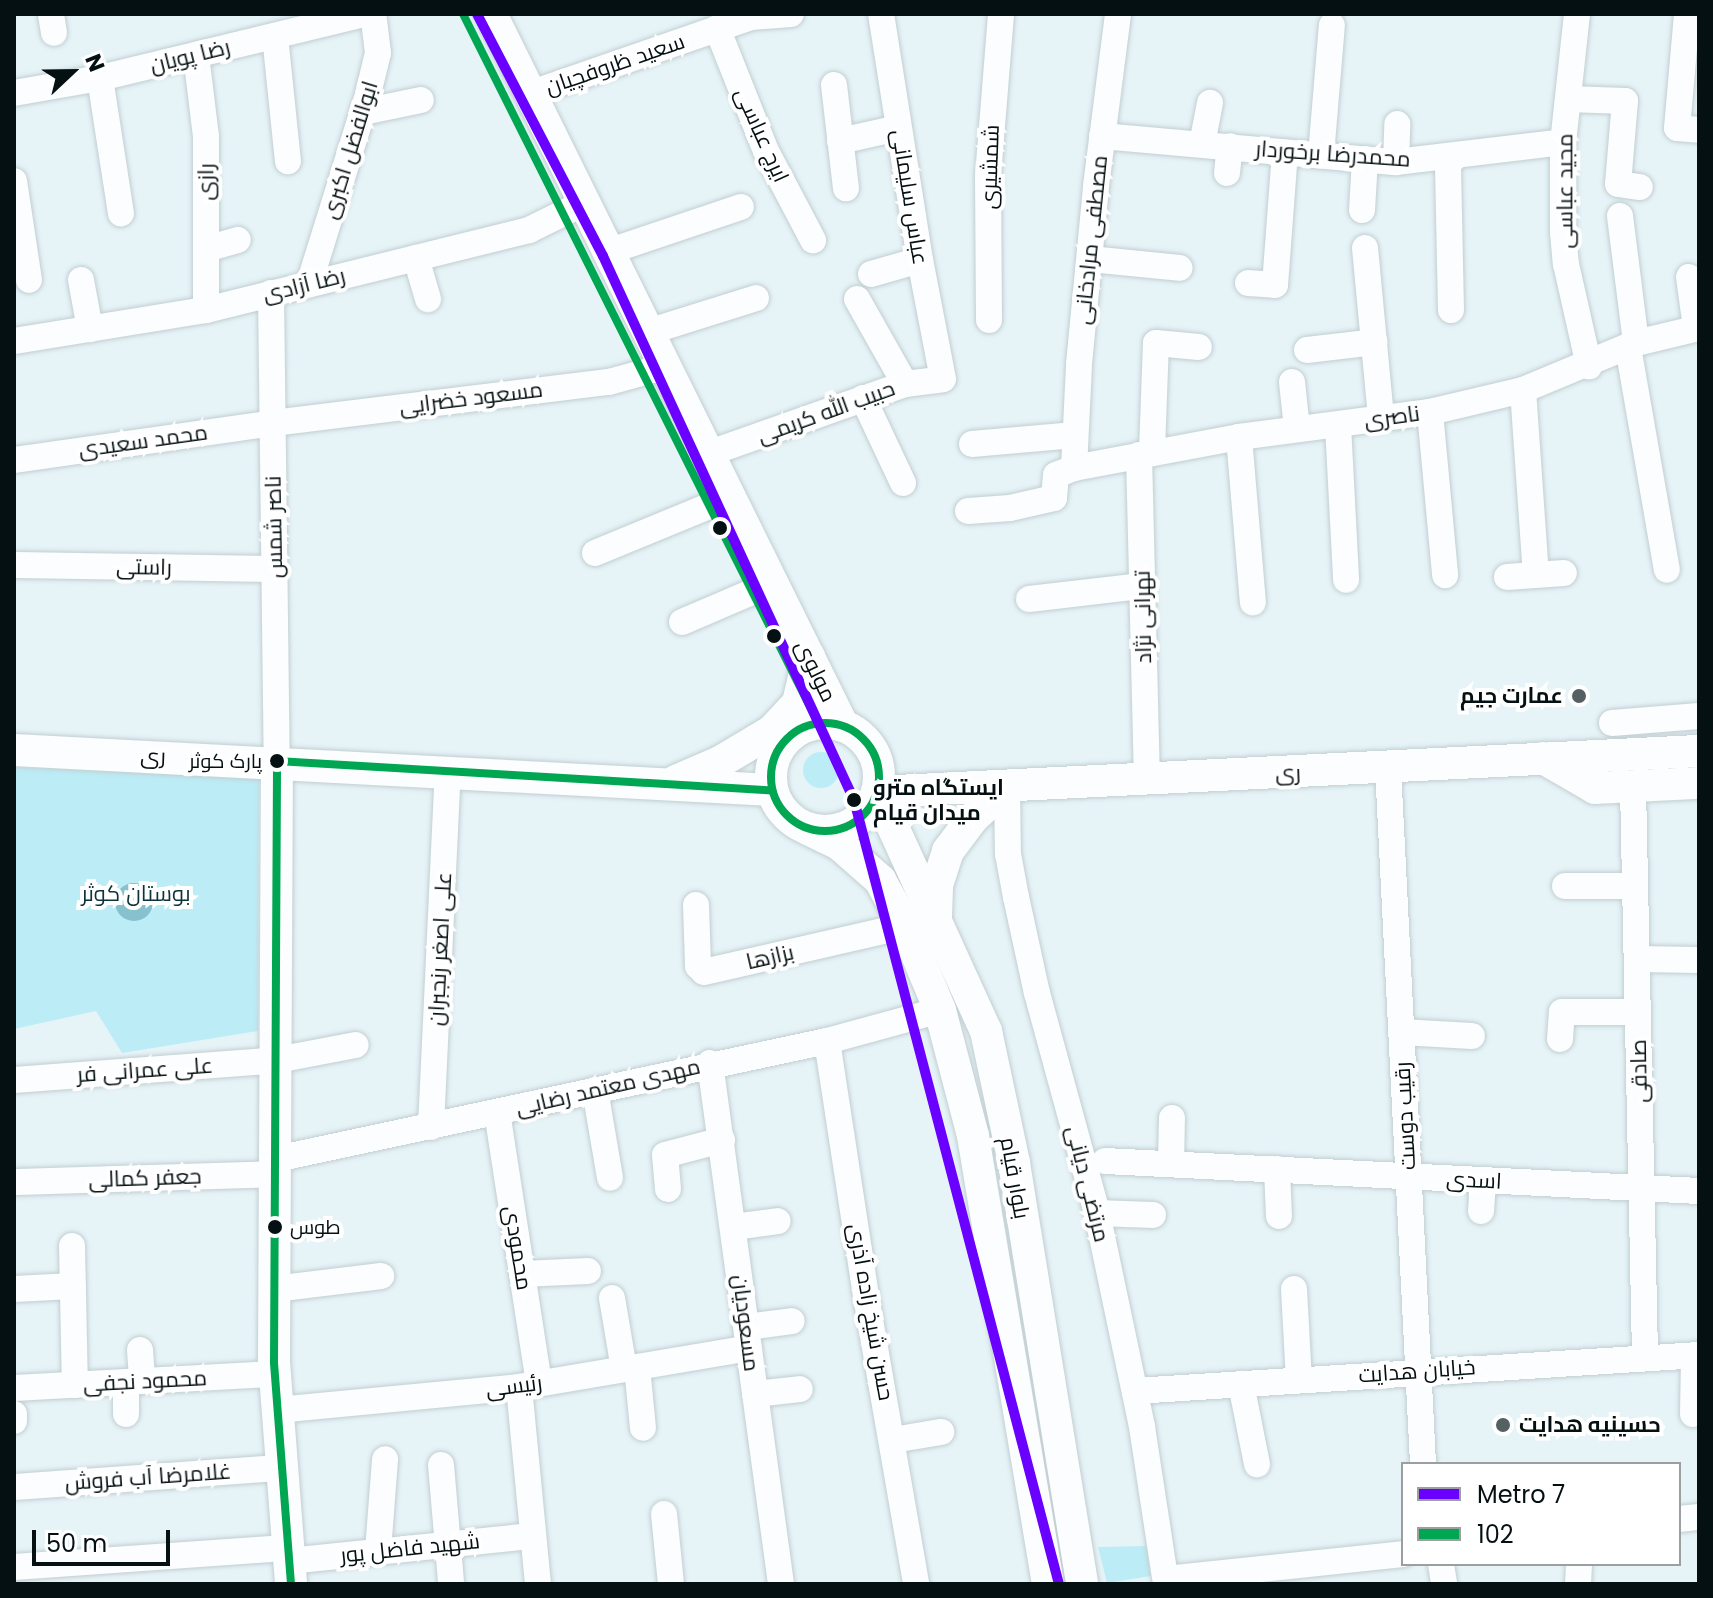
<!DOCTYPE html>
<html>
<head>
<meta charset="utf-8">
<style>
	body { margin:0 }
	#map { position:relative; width:1713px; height:1598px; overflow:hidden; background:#e6f4f8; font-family:Poppins,Cairo,sans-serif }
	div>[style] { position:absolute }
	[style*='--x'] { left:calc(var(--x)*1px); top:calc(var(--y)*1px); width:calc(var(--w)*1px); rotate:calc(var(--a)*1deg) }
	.green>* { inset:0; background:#bcecf6 }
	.round { border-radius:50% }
	.water>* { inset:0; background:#86c1cd }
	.roads { filter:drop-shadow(0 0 2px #c2ced1) drop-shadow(0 0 2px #c2ced1) }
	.minor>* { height:26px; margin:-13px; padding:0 13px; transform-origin:13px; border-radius:13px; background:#fbfdfe }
	.major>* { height:32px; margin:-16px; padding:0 16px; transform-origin:16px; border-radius:16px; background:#fbfdfe }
	.major>.ring { margin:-16px; padding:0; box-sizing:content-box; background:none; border:32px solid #fbfdfe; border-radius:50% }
	.bus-1>* { height:8px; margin:-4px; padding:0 4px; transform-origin:4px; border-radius:4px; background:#00a651 }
	.bus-1>.ring { margin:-4px; padding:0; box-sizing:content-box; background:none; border:8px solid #00a651; border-radius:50% }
	.metro-1>* { height:10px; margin:-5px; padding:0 5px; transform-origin:5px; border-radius:5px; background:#6a00ff }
	.dots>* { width:22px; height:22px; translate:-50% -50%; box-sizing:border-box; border:4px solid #fff; border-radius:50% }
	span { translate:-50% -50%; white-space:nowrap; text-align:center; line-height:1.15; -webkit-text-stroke:8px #fff; paint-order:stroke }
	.bus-label { font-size:20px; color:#051012 }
	.right { translate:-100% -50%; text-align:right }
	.left { translate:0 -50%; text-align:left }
	.street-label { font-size:22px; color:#051012 }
	.poi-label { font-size:22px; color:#051012; font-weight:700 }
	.stop-label { font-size:22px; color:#051012; font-weight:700 }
	.park-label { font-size:22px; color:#0d343b }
	.frame { position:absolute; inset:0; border:16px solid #051012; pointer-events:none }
	.legend { position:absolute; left:1401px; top:1462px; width:280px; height:104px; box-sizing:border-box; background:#fff; border:2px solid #9b9fa0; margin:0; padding:10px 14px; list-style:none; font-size:24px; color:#051012 }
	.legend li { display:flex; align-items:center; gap:16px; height:40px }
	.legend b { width:40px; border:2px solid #9b9fa0 }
	.north { position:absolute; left:32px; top:32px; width:80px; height:80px; -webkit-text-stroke:6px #fff; paint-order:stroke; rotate:68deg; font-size:22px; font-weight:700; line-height:32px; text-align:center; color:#051012 }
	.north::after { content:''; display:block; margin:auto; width:28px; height:36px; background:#051012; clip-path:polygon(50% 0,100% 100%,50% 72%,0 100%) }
	.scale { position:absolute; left:32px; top:1530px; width:138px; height:36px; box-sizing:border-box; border:4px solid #051012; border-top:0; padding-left:10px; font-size:24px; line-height:28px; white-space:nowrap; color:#051012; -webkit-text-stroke:6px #fff; paint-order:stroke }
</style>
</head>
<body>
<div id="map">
	<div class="green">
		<div class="round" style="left:803px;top:752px;width:36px;height:36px"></div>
		<div style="clip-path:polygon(14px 767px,259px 776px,258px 1031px,122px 1053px,96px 1011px,14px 1029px)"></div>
		<div style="clip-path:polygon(1146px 1546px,1151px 1576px,1107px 1583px,1098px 1547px)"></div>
	</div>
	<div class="water">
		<div class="round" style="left:115px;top:883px;width:38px;height:38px"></div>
	</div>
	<div class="roads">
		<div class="minor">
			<div style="--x:51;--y:14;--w:19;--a:81"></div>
			<div style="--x:1577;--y:14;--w:129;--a:96.2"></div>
			<div style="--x:1563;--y:142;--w:90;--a:90"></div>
			<div style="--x:1563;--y:232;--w:32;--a:85"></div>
			<div style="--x:1566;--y:264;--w:105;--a:77.3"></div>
			<div style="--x:1687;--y:14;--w:114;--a:95"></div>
			<div style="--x:1677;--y:128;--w:22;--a:5"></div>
			<div style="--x:717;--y:28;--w:132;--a:68.3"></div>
			<div style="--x:766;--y:151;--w:101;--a:62.2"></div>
			<div style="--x:275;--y:36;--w:126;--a:84.1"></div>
			<div style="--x:196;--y:55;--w:82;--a:83"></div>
			<div style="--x:206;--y:136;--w:174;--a:90"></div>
			<div style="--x:100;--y:78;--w:137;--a:81.2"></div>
			<div style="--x:834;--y:85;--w:104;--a:83.4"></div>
			<div style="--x:14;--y:93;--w:87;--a:-9.9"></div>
			<div style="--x:100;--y:78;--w:272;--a:-13.6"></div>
			<div style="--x:532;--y:93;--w:232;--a:-19.1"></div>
			<div style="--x:751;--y:17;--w:40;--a:-4.3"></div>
			<div style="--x:1568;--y:99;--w:57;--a:2"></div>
			<div style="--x:1625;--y:101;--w:83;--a:94.8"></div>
			<div style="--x:1618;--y:184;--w:22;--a:8"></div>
			<div style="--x:363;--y:112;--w:59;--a:-11.7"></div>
			<div style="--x:1102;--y:136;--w:295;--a:5.1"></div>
			<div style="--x:1396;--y:162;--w:168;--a:-6.8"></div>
			<div style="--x:840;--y:141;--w:59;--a:-12.6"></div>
			<div style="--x:1202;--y:144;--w:42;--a:-79"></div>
			<div style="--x:1321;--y:155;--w:130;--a:-85.2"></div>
			<div style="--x:1396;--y:162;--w:38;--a:-88"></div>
			<div style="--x:1227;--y:173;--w:27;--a:-84"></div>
			<div style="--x:14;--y:181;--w:100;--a:81.4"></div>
			<div style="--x:1362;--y:210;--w:51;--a:-86.6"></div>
			<div style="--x:1620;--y:216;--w:128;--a:82.8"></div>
			<div style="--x:1365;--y:248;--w:171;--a:84.6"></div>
			<div style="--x:206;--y:249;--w:33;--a:-16"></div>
			<div style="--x:610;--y:251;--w:138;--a:-18.6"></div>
			<div style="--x:416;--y:258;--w:43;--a:73.7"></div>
			<div style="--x:1090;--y:259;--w:90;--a:5.7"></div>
			<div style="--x:871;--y:274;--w:51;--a:-15.9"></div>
			<div style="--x:1689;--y:277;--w:51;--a:82.2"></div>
			<div style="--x:81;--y:280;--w:50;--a:79.6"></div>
			<div style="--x:1248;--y:283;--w:27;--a:4"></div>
			<div style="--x:1275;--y:285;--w:133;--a:-85.7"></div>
			<div style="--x:309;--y:284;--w:199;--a:-72.7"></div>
			<div style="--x:368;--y:94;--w:42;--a:-76.3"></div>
			<div style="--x:378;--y:53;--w:39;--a:-97"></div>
			<div style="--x:271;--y:293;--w:468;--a:89.3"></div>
			<div style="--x:857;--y:299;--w:98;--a:60.5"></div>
			<div style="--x:1451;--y:310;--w:146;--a:-91.2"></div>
			<div style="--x:1448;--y:164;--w:10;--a:-45"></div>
			<div style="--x:989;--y:320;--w:144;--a:-90.4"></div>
			<div style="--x:988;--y:176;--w:163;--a:-85.4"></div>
			<div style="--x:651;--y:331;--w:110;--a:-17.4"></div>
			<div style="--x:14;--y:341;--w:194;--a:-9.2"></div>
			<div style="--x:206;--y:310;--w:333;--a:-13.9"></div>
			<div style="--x:529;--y:230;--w:64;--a:-26.2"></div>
			<div style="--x:1628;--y:347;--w:226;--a:80.1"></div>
			<div style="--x:1307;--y:350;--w:68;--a:-6.7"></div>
			<div style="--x:1292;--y:382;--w:47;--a:83.9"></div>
			<div style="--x:1523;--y:390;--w:185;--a:86"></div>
			<div style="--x:863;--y:398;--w:94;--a:64.8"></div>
			<div style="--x:1430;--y:412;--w:164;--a:84.7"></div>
			<div style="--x:1338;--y:425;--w:155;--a:87"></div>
			<div style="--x:1239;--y:437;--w:166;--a:85.2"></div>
			<div style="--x:972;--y:444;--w:103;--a:-5"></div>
			<div style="--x:1152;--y:451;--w:108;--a:-87.9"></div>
			<div style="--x:1156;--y:343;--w:43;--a:5.3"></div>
			<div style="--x:710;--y:453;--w:207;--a:-19.5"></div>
			<div style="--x:905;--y:384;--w:38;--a:-7"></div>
			<div style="--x:943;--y:379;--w:121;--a:-100.9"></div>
			<div style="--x:920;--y:260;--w:249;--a:-99"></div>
			<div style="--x:1139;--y:455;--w:324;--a:88.6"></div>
			<div style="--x:14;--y:460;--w:262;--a:-8.1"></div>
			<div style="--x:273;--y:423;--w:338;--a:-7"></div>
			<div style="--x:609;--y:382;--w:60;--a:-15.4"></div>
			<div style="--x:1074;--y:468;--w:104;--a:-87.2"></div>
			<div style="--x:1079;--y:364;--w:179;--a:-84.5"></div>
			<div style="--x:1096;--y:186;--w:173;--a:-82.7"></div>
			<div style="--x:968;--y:511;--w:42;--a:-4.1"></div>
			<div style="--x:1010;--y:508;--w:45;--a:-12.8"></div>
			<div style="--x:1054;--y:498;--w:23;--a:-85"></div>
			<div style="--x:1056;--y:475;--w:19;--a:-21"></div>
			<div style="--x:1074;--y:468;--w:168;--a:-10.6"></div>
			<div style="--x:1239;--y:437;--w:193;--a:-7.5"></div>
			<div style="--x:1430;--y:412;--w:96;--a:-13.3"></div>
			<div style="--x:1523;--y:390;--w:122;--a:-22.6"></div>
			<div style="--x:1636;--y:343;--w:65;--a:-13.4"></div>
			<div style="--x:595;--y:553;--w:147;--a:-22.4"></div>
			<div style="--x:14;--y:565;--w:261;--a:0.9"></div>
			<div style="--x:1507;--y:577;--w:57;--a:-4"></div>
			<div style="--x:1029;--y:599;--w:114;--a:-6.6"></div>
			<div style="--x:682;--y:622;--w:99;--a:-23.2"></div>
			<div style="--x:1612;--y:723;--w:87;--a:-4.6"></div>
			<div style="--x:1388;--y:768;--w:697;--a:87.12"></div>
			<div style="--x:1007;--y:786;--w:68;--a:89.2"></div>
			<div style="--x:1008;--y:854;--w:44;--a:79.5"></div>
			<div style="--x:1016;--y:897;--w:98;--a:77.7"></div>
			<div style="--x:1037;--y:993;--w:228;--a:74.7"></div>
			<div style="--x:1097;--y:1213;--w:219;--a:78.1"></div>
			<div style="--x:1142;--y:1427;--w:159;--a:81.3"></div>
			<div style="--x:1633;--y:787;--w:569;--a:88.79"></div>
			<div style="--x:1565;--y:886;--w:70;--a:0"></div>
			<div style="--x:696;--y:905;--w:61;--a:88.1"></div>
			<div style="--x:698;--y:966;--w:8;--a:45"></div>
			<div style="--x:704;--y:972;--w:206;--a:-12.9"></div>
			<div style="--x:1637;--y:959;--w:62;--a:0.9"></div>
			<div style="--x:1401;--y:1032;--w:71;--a:3.2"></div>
			<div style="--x:1560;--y:1039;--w:27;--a:-86"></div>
			<div style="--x:1562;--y:1012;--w:76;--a:0"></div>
			<div style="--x:827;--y:1041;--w:264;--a:81.3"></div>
			<div style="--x:867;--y:1302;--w:286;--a:80.1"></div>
			<div style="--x:710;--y:1063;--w:526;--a:82.24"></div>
			<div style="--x:14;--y:1080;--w:264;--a:-4.3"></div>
			<div style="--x:277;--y:1060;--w:80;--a:-10.8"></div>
			<div style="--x:595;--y:1090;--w:89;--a:80.3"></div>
			<div style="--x:497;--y:1112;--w:275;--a:81.2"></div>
			<div style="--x:431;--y:1127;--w:356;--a:-87.3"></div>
			<div style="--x:276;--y:1159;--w:563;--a:-12.09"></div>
			<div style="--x:827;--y:1041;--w:117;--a:-15.3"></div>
			<div style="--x:1105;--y:1161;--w:595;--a:2.89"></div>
			<div style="--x:1171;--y:1164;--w:46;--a:-88.8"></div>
			<div style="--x:1277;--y:1169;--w:47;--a:87.6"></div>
			<div style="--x:14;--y:1182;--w:262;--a:-1.7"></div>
			<div style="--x:668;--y:1189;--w:34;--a:-95"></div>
			<div style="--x:665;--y:1155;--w:59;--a:-14.7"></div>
			<div style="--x:1481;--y:1211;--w:31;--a:-86"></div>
			<div style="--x:1097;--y:1213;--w:56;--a:2"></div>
			<div style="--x:734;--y:1227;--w:44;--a:-7.8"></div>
			<div style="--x:72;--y:1246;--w:139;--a:88.8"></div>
			<div style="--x:522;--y:1274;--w:66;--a:-2.6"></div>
			<div style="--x:14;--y:1289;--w:59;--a:-2.9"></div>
			<div style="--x:274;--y:1289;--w:108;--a:-6.9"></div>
			<div style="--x:1294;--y:1289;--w:91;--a:86.9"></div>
			<div style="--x:612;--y:1298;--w:72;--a:80.4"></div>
			<div style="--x:747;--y:1327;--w:45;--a:-7.6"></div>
			<div style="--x:140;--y:1350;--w:31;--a:86"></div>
			<div style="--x:637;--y:1367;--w:61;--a:84.4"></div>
			<div style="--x:126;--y:1382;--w:32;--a:90"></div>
			<div style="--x:1241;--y:1384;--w:82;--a:78.7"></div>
			<div style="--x:519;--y:1387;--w:198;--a:84.5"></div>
			<div style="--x:14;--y:1388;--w:261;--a:-3.1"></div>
			<div style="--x:1135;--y:1391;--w:565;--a:-3.65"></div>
			<div style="--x:755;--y:1394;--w:45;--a:-6.3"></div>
			<div style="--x:277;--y:1410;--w:243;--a:-5.4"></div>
			<div style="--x:519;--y:1387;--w:233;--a:-9.6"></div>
			<div style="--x:14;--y:1414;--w:7;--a:90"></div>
			<div style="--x:1693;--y:1414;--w:59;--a:-89"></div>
			<div style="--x:893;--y:1440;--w:49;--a:-9.5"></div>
			<div style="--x:441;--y:1465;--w:117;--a:85.1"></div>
			<div style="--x:14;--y:1487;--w:269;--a:-4.1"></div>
			<div style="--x:664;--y:1514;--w:70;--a:84.3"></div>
			<div style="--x:1679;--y:1519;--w:20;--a:-6"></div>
			<div style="--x:378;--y:1551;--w:92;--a:-85.6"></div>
			<div style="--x:289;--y:1561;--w:244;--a:-5.9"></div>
			<div style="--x:1441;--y:1564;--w:20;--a:81"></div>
			<div style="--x:14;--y:1567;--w:275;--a:-4"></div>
			<div style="--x:1166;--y:1579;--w:238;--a:-6"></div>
			<div style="--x:1578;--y:1584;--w:20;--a:-87"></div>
		</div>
		<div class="major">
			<div style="--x:491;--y:14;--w:794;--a:63.69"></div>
			<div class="ring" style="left:771px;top:723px;width:76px;height:76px"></div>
			<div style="--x:14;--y:750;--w:759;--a:3.02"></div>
			<div style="--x:1543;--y:758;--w:60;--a:30"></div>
			<div style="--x:1595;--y:788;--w:104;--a:-2.8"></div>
			<div style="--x:277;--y:761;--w:601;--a:90.29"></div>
			<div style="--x:274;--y:1362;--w:223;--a:85.6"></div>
			<div style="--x:676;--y:781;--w:48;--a:-23.4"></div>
			<div style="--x:720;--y:762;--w:61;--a:-30.8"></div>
			<div style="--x:772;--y:731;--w:38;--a:-47"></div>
			<div style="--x:798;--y:703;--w:48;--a:-76.8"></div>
			<div style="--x:877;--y:792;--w:263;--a:65.5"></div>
			<div style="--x:986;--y:1031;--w:135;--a:78"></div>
			<div style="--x:1014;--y:1163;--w:426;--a:80.8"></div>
			<div style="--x:877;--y:792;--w:823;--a:-2.86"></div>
			<div style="--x:808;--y:829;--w:34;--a:26"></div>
			<div style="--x:839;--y:844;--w:55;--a:41.3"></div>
			<div style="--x:880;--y:880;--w:52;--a:61.5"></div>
			<div style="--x:905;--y:926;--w:91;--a:67.4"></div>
			<div style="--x:940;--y:1010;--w:130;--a:75.3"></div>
			<div style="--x:973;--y:1136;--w:454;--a:80.5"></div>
			<div style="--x:936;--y:917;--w:32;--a:-88"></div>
			<div style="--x:937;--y:885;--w:36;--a:-72"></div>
			<div style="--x:948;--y:851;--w:40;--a:-53"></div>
			<div style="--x:972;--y:819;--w:48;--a:-43.3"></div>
		</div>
	</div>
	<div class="bus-1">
		<div style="--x:463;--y:14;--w:793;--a:63.4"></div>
		<div class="ring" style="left:771px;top:723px;width:100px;height:100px"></div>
		<div style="--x:291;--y:1584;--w:223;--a:-94.4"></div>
		<div style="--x:274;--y:1362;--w:601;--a:-89.71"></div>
		<div style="--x:277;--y:761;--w:496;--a:3.4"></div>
	</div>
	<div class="metro-1">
		<div style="--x:477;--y:14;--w:273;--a:62.5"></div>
		<div style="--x:603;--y:256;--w:599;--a:65.23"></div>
		<div style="--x:854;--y:800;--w:810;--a:75.35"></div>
	</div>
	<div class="dots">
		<div style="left:720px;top:528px;background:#051012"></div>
		<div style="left:774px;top:636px;background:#051012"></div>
		<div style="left:1579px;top:696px;background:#546062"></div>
		<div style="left:277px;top:761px;background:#051012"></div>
		<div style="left:854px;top:800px;background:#051012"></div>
		<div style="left:275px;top:1227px;background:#051012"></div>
		<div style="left:1503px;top:1425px;background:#546062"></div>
	</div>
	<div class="bus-label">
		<span class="right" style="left:262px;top:761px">پارک کوثر</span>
		<span class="left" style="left:290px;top:1227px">طوس</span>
	</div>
	<div class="street-label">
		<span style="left:190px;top:56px;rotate:-14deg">رضا پویان</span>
		<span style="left:615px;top:64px;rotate:-19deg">سعید ظروفچیان</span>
		<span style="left:762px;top:135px;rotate:66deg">ایرج عباسی</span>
		<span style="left:350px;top:150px;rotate:-73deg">ابوالفضل اکبری</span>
		<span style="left:1333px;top:154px;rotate:4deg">محمدرضا برخوردار</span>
		<span style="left:990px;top:167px;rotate:-88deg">شمشیری</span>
		<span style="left:206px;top:182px;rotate:-90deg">رازی</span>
		<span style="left:1565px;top:191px;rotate:-90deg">مجید عباسی</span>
		<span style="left:910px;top:197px;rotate:81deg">عباس سلیمانی</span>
		<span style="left:1091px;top:240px;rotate:-84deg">مصطفی مرادخانی</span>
		<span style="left:304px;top:285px;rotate:-14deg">رضا آزادی</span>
		<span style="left:471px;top:398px;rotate:-7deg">مسعود خضرایی</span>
		<span style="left:826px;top:412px;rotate:-20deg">حبیب الله کریمی</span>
		<span style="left:1392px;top:417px;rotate:-8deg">ناصری</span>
		<span style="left:143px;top:441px;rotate:-8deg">محمد سعیدی</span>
		<span style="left:274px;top:527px;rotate:-91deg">ناصر شمس</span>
		<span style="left:144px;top:567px;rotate:1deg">راستی</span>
		<span style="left:1143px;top:617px;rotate:-91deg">تهرانی نژاد</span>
		<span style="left:816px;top:671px;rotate:64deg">مولوی</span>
		<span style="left:153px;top:756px;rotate:2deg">ری</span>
		<span style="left:1288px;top:773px;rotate:-2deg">ری</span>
		<span style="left:440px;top:949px;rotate:-87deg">علی اصغر رنجبران</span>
		<span style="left:770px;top:957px;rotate:-13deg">بزازها</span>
		<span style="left:145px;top:1070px;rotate:-4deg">علی عمرانی فر</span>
		<span style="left:1639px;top:1071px;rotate:-91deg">صادقی</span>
		<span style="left:608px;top:1087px;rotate:-13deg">مهدی معتمد رضایی</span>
		<span style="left:1405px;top:1116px;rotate:-93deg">رقیب دوست</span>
		<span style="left:145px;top:1178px;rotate:-2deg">جعفر کمالی</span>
		<span style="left:1015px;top:1178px;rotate:80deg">بلوار قیام</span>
		<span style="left:1474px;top:1180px;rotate:3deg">اسدی</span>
		<span style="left:1088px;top:1184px;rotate:76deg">مرتضی دیانی</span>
		<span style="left:518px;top:1248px;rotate:81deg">محمودی</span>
		<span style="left:871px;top:1312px;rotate:80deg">حسن شیخ زاده آذری</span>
		<span style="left:746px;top:1323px;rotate:83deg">مسعودیان</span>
		<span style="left:1417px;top:1371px;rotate:-4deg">خیابان‌ هدایت</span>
		<span style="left:145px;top:1381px;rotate:-3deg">محمود نجفی</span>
		<span style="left:514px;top:1386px;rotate:-7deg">رئیسی</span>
		<span style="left:148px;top:1477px;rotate:-4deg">غلامرضا آب فروش</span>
		<span style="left:410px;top:1548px;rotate:-6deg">شهید فاضل پور</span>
	</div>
	<div class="poi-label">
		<span class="right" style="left:1563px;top:696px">عمارت جیم</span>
		<span class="left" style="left:1519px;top:1425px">حسینیه هدایت</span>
	</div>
	<div class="stop-label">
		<span class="left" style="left:873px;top:800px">ایستگاه مترو<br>میدان قیام</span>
	</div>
	<div class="park-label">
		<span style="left:136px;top:894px">بوستان کوثر</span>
	</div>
	<div class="frame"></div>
	<ul class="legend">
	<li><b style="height:10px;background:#6a00ff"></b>Metro 7</li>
	<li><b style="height:10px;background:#00a651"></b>102</li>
	</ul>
	<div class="north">N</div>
	<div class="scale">50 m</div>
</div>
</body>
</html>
